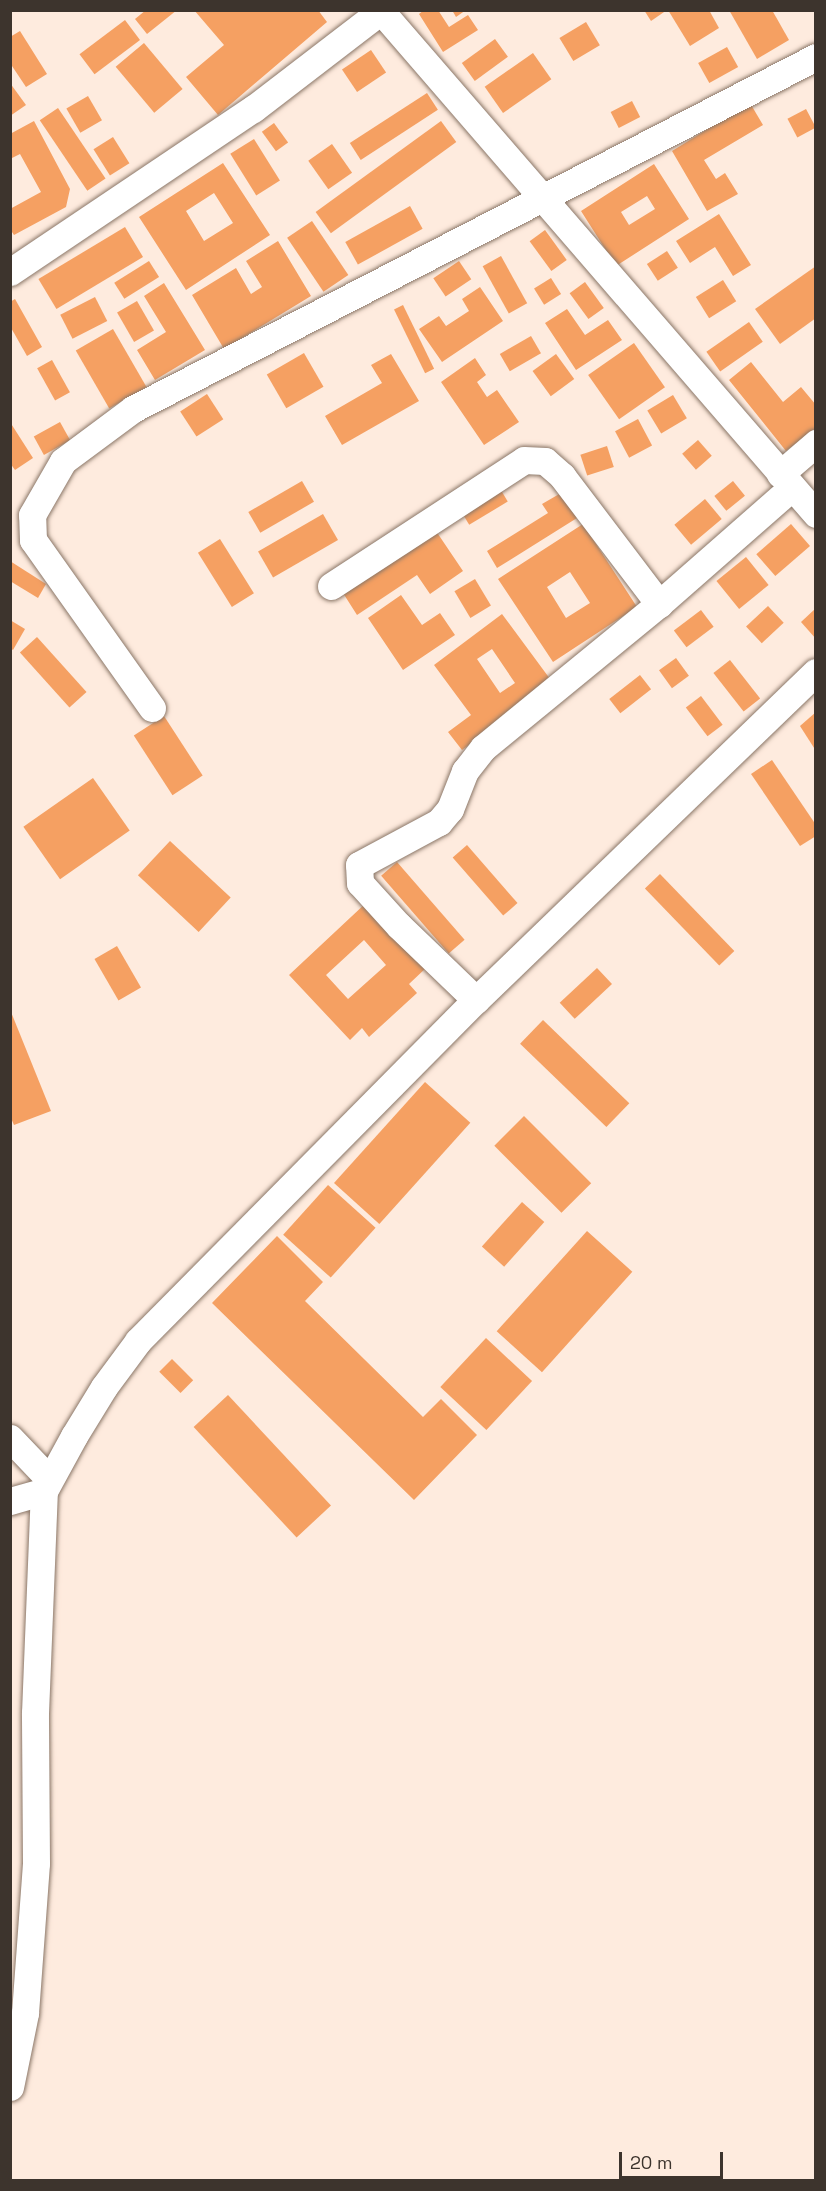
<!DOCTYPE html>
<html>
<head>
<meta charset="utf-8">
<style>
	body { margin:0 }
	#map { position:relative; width:826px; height:2191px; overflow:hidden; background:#feebde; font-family:"Space Grotesk",sans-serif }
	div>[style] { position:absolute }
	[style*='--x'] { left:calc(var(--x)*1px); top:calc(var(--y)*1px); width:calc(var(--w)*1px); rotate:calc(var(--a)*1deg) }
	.building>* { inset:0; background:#f5a062; transform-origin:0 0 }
	.roads { filter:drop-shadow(0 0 2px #8a7667) drop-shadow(0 0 2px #8a7667) }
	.minor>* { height:27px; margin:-13.5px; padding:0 13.5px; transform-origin:13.5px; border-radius:13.5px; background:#fff }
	span { translate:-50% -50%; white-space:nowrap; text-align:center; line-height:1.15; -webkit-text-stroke:4.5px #feebde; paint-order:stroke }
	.frame { position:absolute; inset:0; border:12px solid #3d342d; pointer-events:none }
	.scale { position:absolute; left:619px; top:2152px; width:104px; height:27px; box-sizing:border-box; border:3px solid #3d342d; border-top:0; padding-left:8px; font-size:18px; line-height:21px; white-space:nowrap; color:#3d342d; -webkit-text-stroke:4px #feebde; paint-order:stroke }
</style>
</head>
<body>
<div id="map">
	<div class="building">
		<div style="clip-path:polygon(146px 10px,177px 10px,147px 34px,135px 19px)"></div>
		<div style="clip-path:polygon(194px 10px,318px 10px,327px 22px,218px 115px,186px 77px,224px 45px)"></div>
		<div style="clip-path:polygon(424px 10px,438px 10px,449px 27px,468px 15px,478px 30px,443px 52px,419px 14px)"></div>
		<div style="clip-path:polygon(452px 10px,466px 10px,456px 17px)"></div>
		<div style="clip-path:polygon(644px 10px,667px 10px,651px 21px)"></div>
		<div style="clip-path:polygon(668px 10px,709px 10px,719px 28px,690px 46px)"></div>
		<div style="clip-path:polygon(729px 10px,772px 10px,789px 40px,757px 59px)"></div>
		<div style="left:125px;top:20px;width:25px;height:57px;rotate:53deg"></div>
		<div style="left:586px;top:22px;width:27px;height:31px;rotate:59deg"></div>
		<div style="clip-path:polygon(20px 31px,47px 74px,26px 87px,10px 63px,10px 37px)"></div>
		<div style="left:495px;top:39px;width:22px;height:41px;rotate:54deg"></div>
		<div style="left:144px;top:43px;width:60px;height:37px;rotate:50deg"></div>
		<div style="left:727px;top:47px;width:23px;height:33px;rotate:61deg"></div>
		<div style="left:371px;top:50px;width:27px;height:35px;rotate:56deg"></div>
		<div style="left:533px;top:53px;width:32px;height:59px;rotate:55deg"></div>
		<div style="clip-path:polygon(10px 83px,26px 105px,10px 116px)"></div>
		<div style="left:427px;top:93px;width:20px;height:92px;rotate:57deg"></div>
		<div style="left:88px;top:96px;width:28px;height:25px;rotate:60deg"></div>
		<div style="left:632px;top:101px;width:18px;height:24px;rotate:63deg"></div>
		<div style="clip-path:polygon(750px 103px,763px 125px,704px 160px,716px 179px,725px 173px,738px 194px,707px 211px,672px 151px)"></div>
		<div style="left:58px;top:108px;width:85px;height:22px;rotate:56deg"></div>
		<div style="left:806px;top:109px;width:21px;height:21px;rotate:62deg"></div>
		<div style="clip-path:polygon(34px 121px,70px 189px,66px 207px,14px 235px,10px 229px,10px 209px,41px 192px,20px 154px,10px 159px,10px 134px)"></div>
		<div style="left:441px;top:121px;width:26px;height:155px;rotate:54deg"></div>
		<div style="left:274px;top:123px;width:24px;height:15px;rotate:54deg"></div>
		<div style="left:113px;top:137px;width:31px;height:23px;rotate:58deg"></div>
		<div style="left:254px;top:139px;width:49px;height:28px;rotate:58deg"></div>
		<div style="left:332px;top:144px;width:35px;height:29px;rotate:55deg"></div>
		<div style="clip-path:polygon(evenodd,223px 163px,270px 235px,186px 290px,139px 217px,223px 163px,214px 193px,233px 223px,204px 241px,186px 211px,214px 193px)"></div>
		<div style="clip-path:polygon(evenodd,654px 164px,689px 219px,616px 266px,581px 211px,654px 164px,647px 196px,655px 209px,629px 225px,621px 212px,647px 196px)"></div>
		<div style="left:410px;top:206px;width:26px;height:74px;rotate:61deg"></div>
		<div style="clip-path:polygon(719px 214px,751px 265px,733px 276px,715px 247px,690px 263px,676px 241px)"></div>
		<div style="left:312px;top:221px;width:65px;height:30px;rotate:56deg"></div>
		<div style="left:125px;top:227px;width:35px;height:101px;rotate:59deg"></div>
		<div style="left:545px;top:230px;width:37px;height:19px;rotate:54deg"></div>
		<div style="clip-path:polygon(278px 241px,311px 296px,224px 349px,192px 295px,236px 268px,251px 294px,262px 287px,246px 261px)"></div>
		<div style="left:667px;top:251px;width:20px;height:24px;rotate:57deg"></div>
		<div style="left:501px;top:256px;width:54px;height:21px;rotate:61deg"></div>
		<div style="left:149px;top:261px;width:19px;height:41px;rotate:58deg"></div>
		<div style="left:459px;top:261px;width:22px;height:31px;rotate:56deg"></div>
		<div style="clip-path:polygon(816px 266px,816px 318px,780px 344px,755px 309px)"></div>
		<div style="left:551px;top:278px;width:19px;height:20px;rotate:58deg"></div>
		<div style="left:723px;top:280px;width:25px;height:32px;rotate:58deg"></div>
		<div style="left:585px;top:282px;width:32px;height:19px;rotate:54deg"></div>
		<div style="clip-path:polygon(164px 283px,205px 350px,155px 380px,137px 350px,166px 332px,144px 296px)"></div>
		<div style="clip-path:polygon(480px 287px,503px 321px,442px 362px,419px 329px,439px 316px,446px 326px,469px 311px,462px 299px)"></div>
		<div style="left:95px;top:297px;width:27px;height:39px;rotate:63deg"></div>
		<div style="clip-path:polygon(15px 299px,42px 347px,27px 356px,10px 326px,10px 302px)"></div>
		<div style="left:137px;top:301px;width:34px;height:23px;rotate:60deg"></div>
		<div style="left:403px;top:305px;width:71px;height:10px;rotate:64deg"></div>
		<div style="clip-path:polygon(567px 309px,585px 335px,608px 320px,622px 340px,576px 370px,545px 323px)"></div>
		<div style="left:749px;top:322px;width:24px;height:52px;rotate:55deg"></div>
		<div style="left:113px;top:329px;width:67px;height:43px;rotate:60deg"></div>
		<div style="left:531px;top:336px;width:20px;height:36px;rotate:60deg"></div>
		<div style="left:634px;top:343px;width:54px;height:56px;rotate:55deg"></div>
		<div style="left:304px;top:353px;width:39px;height:43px;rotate:60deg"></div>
		<div style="clip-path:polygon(391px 354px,419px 401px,342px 445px,325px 416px,382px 383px,371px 365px)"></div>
		<div style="left:556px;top:354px;width:31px;height:29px;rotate:54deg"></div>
		<div style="clip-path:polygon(475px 358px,486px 375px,477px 382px,487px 397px,497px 390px,519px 422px,484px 445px,441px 382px)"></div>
		<div style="left:52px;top:360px;width:37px;height:17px;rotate:61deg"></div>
		<div style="clip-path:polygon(751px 362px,783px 402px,801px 387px,816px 405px,816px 428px,786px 451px,729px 380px)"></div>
		<div style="left:207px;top:394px;width:30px;height:32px;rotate:57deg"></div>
		<div style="left:673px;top:395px;width:27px;height:30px;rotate:59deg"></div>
		<div style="left:638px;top:419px;width:30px;height:26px;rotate:62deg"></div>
		<div style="clip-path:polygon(10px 422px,33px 458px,15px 470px,10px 463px)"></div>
		<div style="left:60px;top:422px;width:21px;height:30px;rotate:61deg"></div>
		<div style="left:698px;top:440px;width:21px;height:21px;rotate:49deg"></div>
		<div style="left:607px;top:446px;width:22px;height:28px;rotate:72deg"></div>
		<div style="left:302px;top:481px;width:24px;height:62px;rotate:60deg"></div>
		<div style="left:733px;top:481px;width:19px;height:24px;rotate:51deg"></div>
		<div style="left:499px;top:487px;width:17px;height:45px;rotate:59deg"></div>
		<div style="clip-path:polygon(561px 493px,577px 518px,497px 568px,487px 551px,548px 513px,542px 504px)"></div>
		<div style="left:705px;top:499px;width:26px;height:40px;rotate:50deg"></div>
		<div style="left:323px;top:514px;width:30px;height:75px;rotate:60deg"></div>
		<div style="clip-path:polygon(evenodd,583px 524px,637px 607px,553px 662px,498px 579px,583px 524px,570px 572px,590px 603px,566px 618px,547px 587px,570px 572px)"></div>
		<div style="left:791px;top:524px;width:29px;height:46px;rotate:49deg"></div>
		<div style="clip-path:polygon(436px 531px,463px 571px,430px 594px,417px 575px,357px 615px,343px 593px)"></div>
		<div style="left:220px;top:539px;width:64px;height:26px;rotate:58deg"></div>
		<div style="left:746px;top:557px;width:36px;height:38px;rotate:51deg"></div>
		<div style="clip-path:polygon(10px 561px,46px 584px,38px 598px,10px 581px)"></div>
		<div style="left:475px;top:579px;width:31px;height:24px;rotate:59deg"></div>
		<div style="clip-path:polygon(401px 595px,422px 625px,440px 613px,455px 635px,403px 670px,368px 618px)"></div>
		<div style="left:768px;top:606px;width:23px;height:30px;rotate:47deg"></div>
		<div style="clip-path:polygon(816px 608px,816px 639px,801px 622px)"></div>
		<div style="left:701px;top:610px;width:21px;height:34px;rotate:53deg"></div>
		<div style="clip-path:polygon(evenodd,502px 614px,553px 683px,462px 750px,448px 732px,471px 715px,434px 665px,502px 614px,492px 649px,515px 683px,500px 693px,477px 659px,492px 649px)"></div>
		<div style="clip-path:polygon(10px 620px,25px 629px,13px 650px,10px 648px)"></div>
		<div style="left:37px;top:637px;width:74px;height:23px;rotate:48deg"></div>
		<div style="left:676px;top:658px;width:22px;height:21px;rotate:54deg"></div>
		<div style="left:730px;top:660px;width:49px;height:21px;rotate:52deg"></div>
		<div style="left:640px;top:675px;width:18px;height:39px;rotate:52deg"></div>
		<div style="left:701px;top:696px;width:36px;height:19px;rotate:53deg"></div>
		<div style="clip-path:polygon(816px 712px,816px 751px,800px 726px)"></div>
		<div style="left:164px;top:716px;width:71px;height:36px;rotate:57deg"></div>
		<div style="clip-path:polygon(772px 760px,816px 825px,816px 836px,800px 846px,751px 774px)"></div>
		<div style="left:93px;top:778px;width:64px;height:85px;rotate:55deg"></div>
		<div style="left:170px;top:841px;width:83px;height:47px;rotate:43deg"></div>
		<div style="left:467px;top:845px;width:77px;height:19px;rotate:49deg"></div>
		<div style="left:397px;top:862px;width:103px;height:21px;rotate:49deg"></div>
		<div style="left:660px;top:874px;width:107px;height:21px;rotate:46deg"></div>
		<div style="clip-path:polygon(evenodd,367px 902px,427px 967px,409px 984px,417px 993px,369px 1037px,362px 1028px,350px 1040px,289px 975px,367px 902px,364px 940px,386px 965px,348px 999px,326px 975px,364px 940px)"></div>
		<div style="left:117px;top:946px;width:48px;height:26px;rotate:60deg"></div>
		<div style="left:597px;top:968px;width:22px;height:51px;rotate:47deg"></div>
		<div style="clip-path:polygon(11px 1012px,51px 1111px,14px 1125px,10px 1116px)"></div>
		<div style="left:543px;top:1020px;width:120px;height:33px;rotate:44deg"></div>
		<div style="left:425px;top:1082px;width:61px;height:136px;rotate:42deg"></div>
		<div style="left:524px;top:1116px;width:95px;height:42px;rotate:45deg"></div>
		<div style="left:328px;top:1185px;width:64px;height:67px;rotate:42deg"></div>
		<div style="left:522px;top:1202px;width:30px;height:60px;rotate:42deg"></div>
		<div style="left:587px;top:1231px;width:61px;height:135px;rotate:42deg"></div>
		<div style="clip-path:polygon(277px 1236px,323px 1282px,305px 1301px,423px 1417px,441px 1399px,477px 1435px,414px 1500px,212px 1303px)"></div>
		<div style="left:486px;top:1338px;width:63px;height:67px;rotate:43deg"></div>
		<div style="left:172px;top:1359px;width:30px;height:18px;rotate:45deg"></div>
		<div style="left:228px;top:1395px;width:151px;height:47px;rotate:47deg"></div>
	</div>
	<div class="roads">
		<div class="minor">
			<div style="--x:381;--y:11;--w:665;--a:49.15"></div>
			<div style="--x:10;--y:272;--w:293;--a:-33.9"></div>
			<div style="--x:253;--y:109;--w:163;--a:-37.5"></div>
			<div style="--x:780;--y:474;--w:48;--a:-40.7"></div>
			<div style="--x:331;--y:586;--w:230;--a:-33.1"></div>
			<div style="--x:524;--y:460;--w:21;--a:3"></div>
			<div style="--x:545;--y:461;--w:23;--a:41"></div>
			<div style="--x:562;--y:476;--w:161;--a:52.8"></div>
			<div style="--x:152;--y:708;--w:206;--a:-125.3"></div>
			<div style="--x:33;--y:540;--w:25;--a:-92"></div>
			<div style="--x:32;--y:515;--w:62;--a:-60.1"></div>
			<div style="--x:63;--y:461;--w:87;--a:-36.6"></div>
			<div style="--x:133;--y:409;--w:768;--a:-27.27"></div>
			<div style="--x:476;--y:1000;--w:107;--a:-136.1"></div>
			<div style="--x:399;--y:926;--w:58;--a:-132.2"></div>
			<div style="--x:360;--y:883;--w:18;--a:-93"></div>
			<div style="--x:359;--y:865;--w:91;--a:-28.3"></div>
			<div style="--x:439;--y:822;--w:17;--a:-50"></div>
			<div style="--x:450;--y:809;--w:41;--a:-68.5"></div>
			<div style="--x:465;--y:771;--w:29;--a:-52"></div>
			<div style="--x:483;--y:748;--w:227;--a:-39.3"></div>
			<div style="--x:659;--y:604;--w:177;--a:-41.3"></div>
			<div style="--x:10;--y:1438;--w:57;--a:46.4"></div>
			<div style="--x:10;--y:1501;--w:35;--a:-16"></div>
			<div style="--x:10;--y:2087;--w:76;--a:-78.5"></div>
			<div style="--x:25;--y:2013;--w:150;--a:-85.8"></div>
			<div style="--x:36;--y:1863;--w:150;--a:-90.4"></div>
			<div style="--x:35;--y:1713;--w:222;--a:-87.7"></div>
			<div style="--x:44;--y:1491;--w:63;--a:-61.4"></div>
			<div style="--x:74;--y:1436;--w:57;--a:-58.5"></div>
			<div style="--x:104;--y:1387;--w:57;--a:-53.5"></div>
			<div style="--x:138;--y:1341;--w:480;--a:-45.3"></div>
			<div style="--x:476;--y:1000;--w:472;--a:-44"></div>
		</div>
	</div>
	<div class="frame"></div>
	<div class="scale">20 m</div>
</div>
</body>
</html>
